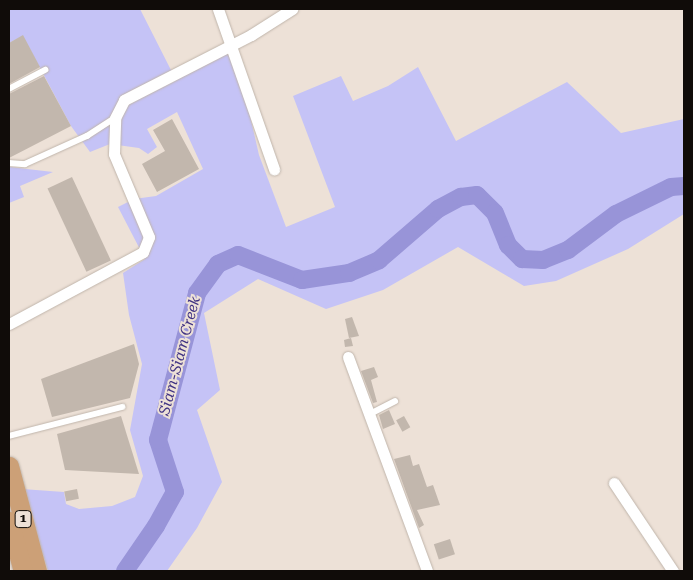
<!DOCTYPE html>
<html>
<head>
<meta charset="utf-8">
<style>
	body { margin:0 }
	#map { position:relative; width:693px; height:580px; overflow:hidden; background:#ede1d7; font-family:"Roboto Serif",serif }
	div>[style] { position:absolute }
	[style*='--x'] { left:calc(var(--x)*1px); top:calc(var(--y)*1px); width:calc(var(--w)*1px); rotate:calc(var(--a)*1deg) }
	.green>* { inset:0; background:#c5c3f6 }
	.river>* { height:18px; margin:-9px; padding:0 9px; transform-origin:9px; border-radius:9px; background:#9894d8 }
	.building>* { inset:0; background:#c2b7ad; transform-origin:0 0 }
	.roads { filter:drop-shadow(0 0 1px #c0b5ab) drop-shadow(0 0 1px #c0b5ab) }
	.service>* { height:5.5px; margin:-2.75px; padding:0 2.75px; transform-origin:2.75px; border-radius:2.75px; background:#fff }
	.minor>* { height:11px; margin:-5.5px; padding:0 5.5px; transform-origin:5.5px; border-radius:5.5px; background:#fff }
	.trunk>* { height:19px; margin:-9.5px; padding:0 9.5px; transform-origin:9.5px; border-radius:9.5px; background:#cca077 }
	span { translate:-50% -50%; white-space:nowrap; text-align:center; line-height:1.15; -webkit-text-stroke:4px #ede1d7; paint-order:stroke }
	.shield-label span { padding:1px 4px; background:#ede1d7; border:1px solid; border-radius:4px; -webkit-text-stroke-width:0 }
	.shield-label { font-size:12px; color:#100c09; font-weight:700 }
	.water-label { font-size:15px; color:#413383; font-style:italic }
	.frame { position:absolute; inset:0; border:10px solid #100c09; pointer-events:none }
</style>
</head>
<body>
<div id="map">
	<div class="green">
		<div style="clip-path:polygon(9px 9px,140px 9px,174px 76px,227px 49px,244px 90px,259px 155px,286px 227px,335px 207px,293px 96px,341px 76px,353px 101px,388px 86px,418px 67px,456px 141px,567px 82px,621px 133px,684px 119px,684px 214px,628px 249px,556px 281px,524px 286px,458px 247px,383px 290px,326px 309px,258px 279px,204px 313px,220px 390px,197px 410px,222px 482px,197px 528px,167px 571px,48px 571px,22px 489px,64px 492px,66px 504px,79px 509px,112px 506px,135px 497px,143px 476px,130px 430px,142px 364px,129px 315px,123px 273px,145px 259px,118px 207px,134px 199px,156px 196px,203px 169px,177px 112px,147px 129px,157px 147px,148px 154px,139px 148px,110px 144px,90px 152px,71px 126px,23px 36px,9px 43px)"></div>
		<div style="clip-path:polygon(9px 167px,10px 167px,53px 172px,20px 186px,24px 197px,9px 203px)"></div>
	</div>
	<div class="river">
		<div style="--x:125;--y:571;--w:55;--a:-55.4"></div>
		<div style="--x:156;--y:526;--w:39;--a:-61"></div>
		<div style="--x:175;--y:492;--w:55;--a:-108.1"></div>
		<div style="--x:158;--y:440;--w:152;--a:-75.1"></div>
		<div style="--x:197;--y:293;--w:36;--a:-54"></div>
		<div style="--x:218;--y:264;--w:22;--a:-24"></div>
		<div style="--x:238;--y:255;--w:69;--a:21.3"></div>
		<div style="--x:302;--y:280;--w:48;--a:-8.5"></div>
		<div style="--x:349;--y:273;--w:33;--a:-23"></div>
		<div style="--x:379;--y:260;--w:78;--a:-40.8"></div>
		<div style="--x:438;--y:209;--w:26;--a:-28"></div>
		<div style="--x:461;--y:197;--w:16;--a:-7"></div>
		<div style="--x:477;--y:195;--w:25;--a:45"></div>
		<div style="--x:495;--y:213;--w:35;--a:68"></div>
		<div style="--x:508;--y:245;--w:20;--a:45"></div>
		<div style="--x:522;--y:259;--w:21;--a:3"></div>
		<div style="--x:543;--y:260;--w:27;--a:-22"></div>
		<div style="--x:568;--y:250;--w:60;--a:-36.9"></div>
		<div style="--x:616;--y:214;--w:61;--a:-26.1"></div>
		<div style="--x:671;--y:187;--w:13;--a:-4"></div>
	</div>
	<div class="building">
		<div style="clip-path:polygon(23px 35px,40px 67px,9px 84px,9px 43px)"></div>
		<div style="clip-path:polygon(44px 76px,71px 126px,9px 158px,9px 94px)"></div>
		<div style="clip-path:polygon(172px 119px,199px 169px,157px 192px,142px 164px,165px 151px,153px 130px)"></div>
		<div style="left:72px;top:177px;width:92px;height:27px;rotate:65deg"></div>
		<div style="clip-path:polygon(352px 317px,359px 336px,349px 338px,345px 319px)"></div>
		<div style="clip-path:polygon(351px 338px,353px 346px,345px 347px,344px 340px)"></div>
		<div style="clip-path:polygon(134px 344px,139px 364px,130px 398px,52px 417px,41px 379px)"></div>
		<div style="clip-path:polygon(374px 367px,378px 377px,371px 380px,377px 402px,373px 403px,361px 371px)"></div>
		<div style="clip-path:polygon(389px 410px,395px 424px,383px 429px,379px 415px)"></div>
		<div style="clip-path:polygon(121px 416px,139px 474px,65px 470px,57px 434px)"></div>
		<div style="left:404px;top:416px;width:13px;height:9px;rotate:61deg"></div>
		<div style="clip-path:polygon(410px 455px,413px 466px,419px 464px,427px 487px,433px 485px,440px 505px,417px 510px,424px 525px,419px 528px,394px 459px)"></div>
		<div style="left:77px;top:489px;width:10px;height:13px;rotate:79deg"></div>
		<div style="left:450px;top:539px;width:16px;height:17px;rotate:72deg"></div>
	</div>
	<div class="roads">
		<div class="service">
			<div style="--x:9;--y:89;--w:41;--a:-27.8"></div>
			<div style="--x:9;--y:163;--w:16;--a:4"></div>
			<div style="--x:25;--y:164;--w:68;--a:-24.3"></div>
			<div style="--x:87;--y:136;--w:33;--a:-33"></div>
			<div style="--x:370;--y:414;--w:28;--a:-27"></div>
			<div style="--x:9;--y:436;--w:117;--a:-14.4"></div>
		</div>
		<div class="minor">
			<div style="--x:218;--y:9;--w:170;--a:70.7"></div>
			<div style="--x:9;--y:324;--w:152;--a:-28.2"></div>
			<div style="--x:143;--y:252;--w:16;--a:-68"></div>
			<div style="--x:149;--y:237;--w:90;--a:-112.9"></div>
			<div style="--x:114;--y:154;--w:36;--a:-88"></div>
			<div style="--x:115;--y:118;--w:20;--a:-63"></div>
			<div style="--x:124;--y:100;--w:143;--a:-27.1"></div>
			<div style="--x:251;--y:35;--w:49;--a:-32.4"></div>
			<div style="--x:348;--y:357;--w:228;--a:69.7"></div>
			<div style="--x:614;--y:483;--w:106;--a:56.2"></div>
		</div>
		<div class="trunk">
			<div style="--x:9;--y:466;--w:109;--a:75.1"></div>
			<div style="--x:9;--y:521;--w:52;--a:74.4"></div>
		</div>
	</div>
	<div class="shield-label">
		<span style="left:23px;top:519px">1</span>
	</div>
	<div class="water-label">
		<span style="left:180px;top:356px;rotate:-75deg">Siam-Siam Creek</span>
	</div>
	<div class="frame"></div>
</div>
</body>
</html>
